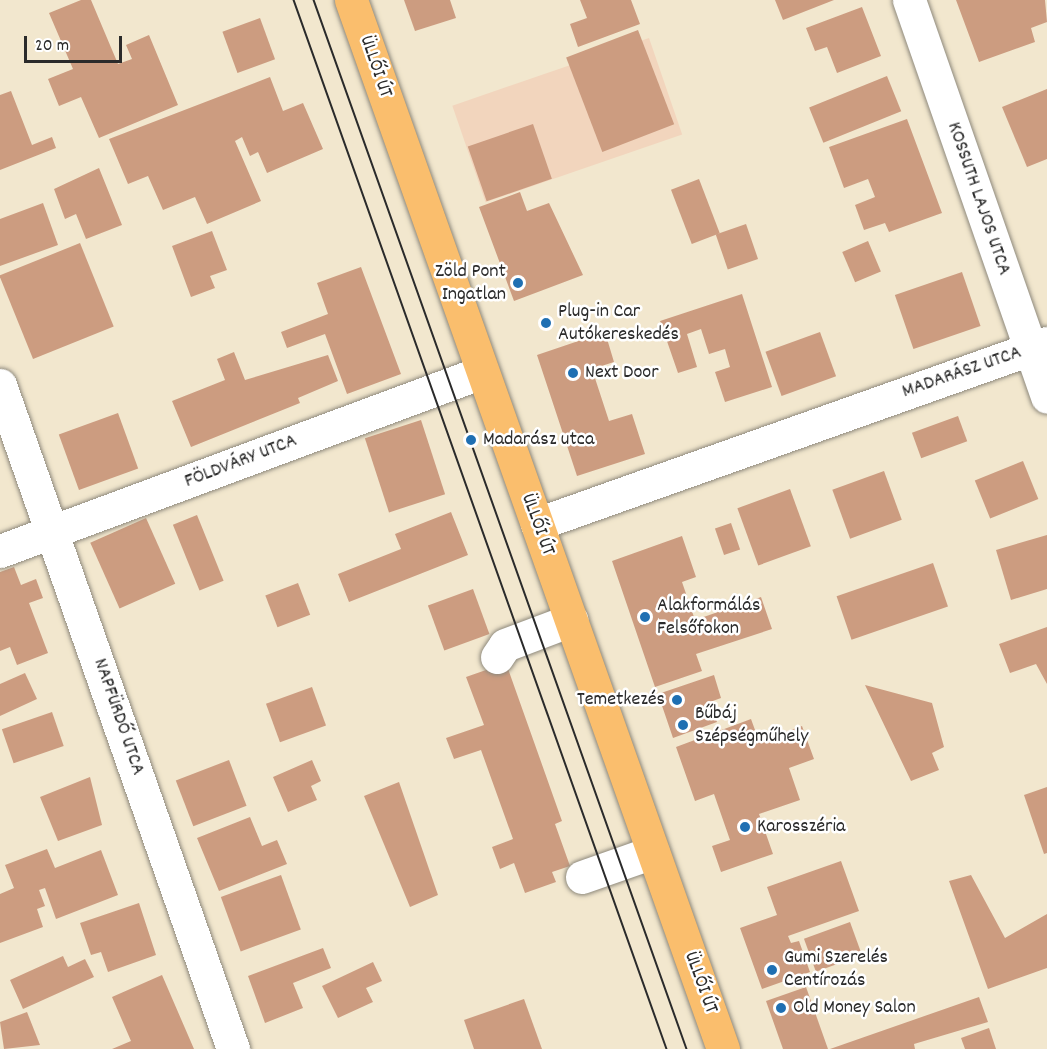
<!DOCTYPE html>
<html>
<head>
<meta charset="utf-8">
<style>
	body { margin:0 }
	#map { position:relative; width:1047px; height:1049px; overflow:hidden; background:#f2e7ce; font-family:Dekko,sans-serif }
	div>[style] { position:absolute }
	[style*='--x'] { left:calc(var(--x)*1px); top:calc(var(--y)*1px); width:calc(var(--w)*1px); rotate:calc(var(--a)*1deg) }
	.built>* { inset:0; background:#f2d5bd; transform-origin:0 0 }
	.building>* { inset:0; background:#cc9c80; transform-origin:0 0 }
	.roads { filter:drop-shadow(0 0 2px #8e897c) drop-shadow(0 0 2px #8e897c) }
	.minor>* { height:33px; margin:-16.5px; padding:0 16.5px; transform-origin:16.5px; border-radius:16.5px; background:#fff }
	.major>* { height:33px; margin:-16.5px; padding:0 16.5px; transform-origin:16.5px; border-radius:16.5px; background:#fabe6d }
	.tram>* { height:1.5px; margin:-0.75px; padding:0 0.75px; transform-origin:0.75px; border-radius:0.75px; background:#2b2b2b }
	.dots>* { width:16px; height:16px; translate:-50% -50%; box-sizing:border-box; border:3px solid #fff; border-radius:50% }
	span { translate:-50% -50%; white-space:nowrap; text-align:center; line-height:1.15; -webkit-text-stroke:5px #fff; paint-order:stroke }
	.street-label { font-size:20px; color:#2b2b2b }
	.poi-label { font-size:20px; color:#2b2b2b }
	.right { translate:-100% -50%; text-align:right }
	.left { translate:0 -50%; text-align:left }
	.scale { position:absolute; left:24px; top:36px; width:98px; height:27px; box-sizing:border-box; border:3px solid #2b2b2b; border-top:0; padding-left:8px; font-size:18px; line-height:21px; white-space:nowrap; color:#2b2b2b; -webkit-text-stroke:4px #fff; paint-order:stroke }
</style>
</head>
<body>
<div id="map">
	<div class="built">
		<div style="left:649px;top:38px;width:102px;height:208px;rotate:71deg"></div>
	</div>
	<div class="building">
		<div style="clip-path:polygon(81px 0,91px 0,118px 64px,132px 59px,126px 45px,149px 35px,178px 105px,99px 138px,81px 97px,59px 106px,48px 79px,73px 69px,49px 13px)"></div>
		<div style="clip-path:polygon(404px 0,450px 0,456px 18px,415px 31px)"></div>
		<div style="clip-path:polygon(580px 0,631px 0,640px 24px,578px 47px,570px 24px,587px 18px)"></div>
		<div style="clip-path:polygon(775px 0,834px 0,783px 20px)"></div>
		<div style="clip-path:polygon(956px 0,1045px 0,1047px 22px,1031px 28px,1035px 42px,979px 62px)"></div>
		<div style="clip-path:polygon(862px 7px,881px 56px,837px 73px,827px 47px,815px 51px,806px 28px)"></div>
		<div style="left:260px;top:18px;width:44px;height:40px;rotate:70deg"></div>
		<div style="left:638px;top:30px;width:101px;height:77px;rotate:69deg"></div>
		<div style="left:887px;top:76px;width:38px;height:84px;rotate:68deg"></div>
		<div style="clip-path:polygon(270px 77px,283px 111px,303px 103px,323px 149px,267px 173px,258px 152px,250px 156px,242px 137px,235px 141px,261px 201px,207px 224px,195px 197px,163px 210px,148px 176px,128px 184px,109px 139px)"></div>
		<div style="clip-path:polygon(1047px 89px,1047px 159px,1027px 167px,1002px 107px)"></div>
		<div style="clip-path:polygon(11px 91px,32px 145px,52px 137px,56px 148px,0 170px,0 95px)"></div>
		<div style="clip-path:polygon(907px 119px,942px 213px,889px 232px,885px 223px,864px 230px,855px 205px,875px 197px,868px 179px,844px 188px,829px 147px)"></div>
		<div style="left:533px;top:124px;width:58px;height:69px;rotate:71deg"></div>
		<div style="clip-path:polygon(99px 168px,122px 225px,86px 239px,76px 214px,65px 219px,54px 189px)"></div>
		<div style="left:699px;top:179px;width:58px;height:30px;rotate:69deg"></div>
		<div style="clip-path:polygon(520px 192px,527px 211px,549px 203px,583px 275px,514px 301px,479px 207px)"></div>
		<div style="clip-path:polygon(43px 203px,58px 245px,0 266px,0 219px)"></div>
		<div style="left:746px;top:224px;width:37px;height:32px;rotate:71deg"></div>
		<div style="clip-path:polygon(212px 231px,227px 270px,210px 276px,215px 288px,191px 297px,172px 246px)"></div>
		<div style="left:868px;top:241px;width:33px;height:28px;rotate:67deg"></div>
		<div style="left:80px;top:243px;width:90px;height:87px;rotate:68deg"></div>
		<div style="clip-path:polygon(361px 267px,401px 374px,347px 394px,325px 334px,287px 348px,281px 332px,328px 314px,317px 283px)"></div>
		<div style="left:962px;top:272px;width:57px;height:71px;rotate:71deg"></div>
		<div style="clip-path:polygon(742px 294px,772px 387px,725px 402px,715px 372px,730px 367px,725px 349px,709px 354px,701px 329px,687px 334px,697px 367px,678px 373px,660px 321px)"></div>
		<div style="clip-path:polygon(605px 332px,614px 362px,592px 369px,609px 421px,632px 414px,645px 454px,577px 476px,537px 355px)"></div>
		<div style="left:820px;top:332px;width:47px;height:58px;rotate:70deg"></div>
		<div style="clip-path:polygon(234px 352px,245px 380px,328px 355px,338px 381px,298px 398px,300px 403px,191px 447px,172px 401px,225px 380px,217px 359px)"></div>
		<div style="left:118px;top:413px;width:59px;height:63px;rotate:70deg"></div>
		<div style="left:958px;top:416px;width:27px;height:49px;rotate:70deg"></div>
		<div style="left:421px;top:420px;width:78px;height:59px;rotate:72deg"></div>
		<div style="left:1023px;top:461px;width:41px;height:52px;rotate:68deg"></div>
		<div style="left:884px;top:471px;width:52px;height:55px;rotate:70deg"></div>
		<div style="left:790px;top:489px;width:61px;height:56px;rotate:70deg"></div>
		<div style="clip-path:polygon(451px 512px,468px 555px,349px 602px,338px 574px,401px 549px,395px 534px)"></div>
		<div style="left:197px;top:515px;width:71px;height:26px;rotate:68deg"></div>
		<div style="left:146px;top:518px;width:72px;height:61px;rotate:66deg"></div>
		<div style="left:731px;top:523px;width:28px;height:17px;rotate:71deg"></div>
		<div style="clip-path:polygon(1047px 535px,1047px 589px,1011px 600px,996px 550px)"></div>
		<div style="clip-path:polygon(682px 536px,696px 577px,682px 582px,695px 620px,761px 597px,772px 629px,696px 654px,702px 671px,655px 687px,612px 561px)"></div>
		<div style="left:933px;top:563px;width:46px;height:102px;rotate:71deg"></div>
		<div style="clip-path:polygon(14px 567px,21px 585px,36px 579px,43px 598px,29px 603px,48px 653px,17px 665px,10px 647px,0 651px,0 572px)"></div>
		<div style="left:298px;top:583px;width:34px;height:35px;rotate:69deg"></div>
		<div style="left:473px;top:589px;width:48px;height:48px;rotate:70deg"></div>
		<div style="clip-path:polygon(1047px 627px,1047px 684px,1036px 664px,1010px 673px,999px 644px)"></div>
		<div style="clip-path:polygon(506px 663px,562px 821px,555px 824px,570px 866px,552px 872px,556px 882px,525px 893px,514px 863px,500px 869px,492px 847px,513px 839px,481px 750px,454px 759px,446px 738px,484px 725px,466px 677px)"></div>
		<div style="clip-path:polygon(25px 673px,37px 699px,0 716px,0 684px)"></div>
		<div style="clip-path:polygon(714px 675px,721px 698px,710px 702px,717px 722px,673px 738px,658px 694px)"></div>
		<div style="clip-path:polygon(865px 685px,932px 703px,944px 747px,932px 753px,939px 770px,911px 781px)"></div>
		<div style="left:312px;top:687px;width:41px;height:49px;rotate:70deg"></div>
		<div style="left:52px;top:712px;width:36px;height:53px;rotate:71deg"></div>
		<div style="clip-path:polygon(751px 719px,759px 741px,802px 726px,814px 759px,789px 768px,800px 800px,759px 814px,773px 854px,721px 872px,712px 846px,730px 840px,714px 794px,695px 801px,676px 747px)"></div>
		<div style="left:229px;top:760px;width:49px;height:57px;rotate:69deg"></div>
		<div style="clip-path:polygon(312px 760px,321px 781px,311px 786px,317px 800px,288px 812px,273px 777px)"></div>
		<div style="clip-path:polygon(90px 777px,102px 825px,58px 841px,40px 797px)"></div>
		<div style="clip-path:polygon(399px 782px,438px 895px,410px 907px,364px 796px)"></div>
		<div style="clip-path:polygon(1047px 787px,1047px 853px,1044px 854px,1024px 795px)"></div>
		<div style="clip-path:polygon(250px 817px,262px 846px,277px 840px,287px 864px,219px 891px,197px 838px)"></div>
		<div style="clip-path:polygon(47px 849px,55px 868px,101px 850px,118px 895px,56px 919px,45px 888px,39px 890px,45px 906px,37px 909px,43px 927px,0 943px,0 894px,14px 888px,5px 865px)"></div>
		<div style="clip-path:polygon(841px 861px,859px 911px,788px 936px,791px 943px,799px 941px,810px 972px,762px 989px,740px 928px,777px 915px,767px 887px)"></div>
		<div style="left:281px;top:875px;width:58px;height:64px;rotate:70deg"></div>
		<div style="clip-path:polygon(971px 875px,1005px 938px,1047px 914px,1047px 968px,988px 989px,949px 881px)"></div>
		<div style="clip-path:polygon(139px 903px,156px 955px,108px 972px,101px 952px,91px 955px,80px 923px)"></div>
		<div style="left:850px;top:922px;width:35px;height:49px;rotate:70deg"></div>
		<div style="clip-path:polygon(323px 948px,331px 968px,293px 983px,303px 1008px,265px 1023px,248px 976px)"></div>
		<div style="clip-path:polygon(63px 956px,68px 967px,85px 959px,94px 977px,23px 1009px,10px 980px)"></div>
		<div style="clip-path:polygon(373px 962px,382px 981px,366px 988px,373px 1002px,338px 1018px,322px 986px)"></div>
		<div style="clip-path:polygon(162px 975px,194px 1049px,112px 1049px,131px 1041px,112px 997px)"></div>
		<div style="clip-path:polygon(806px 987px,828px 1049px,783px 1049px,766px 1001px)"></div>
		<div style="clip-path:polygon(979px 997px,988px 1022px,914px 1044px,915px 1049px,830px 1049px)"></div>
		<div style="clip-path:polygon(524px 999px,542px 1049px,474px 1049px,464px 1020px)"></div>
		<div style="clip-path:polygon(27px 1012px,40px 1045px,4px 1049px,0 1022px)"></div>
		<div style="clip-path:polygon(989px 1028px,996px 1049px,965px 1049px,961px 1038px)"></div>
	</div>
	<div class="roads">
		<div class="minor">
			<div style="--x:909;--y:0;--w:420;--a:70.8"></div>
			<div style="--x:0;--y:385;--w:704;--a:70.66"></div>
			<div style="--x:537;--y:524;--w:541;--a:-19.54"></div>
			<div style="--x:0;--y:551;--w:514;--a:-20.37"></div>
			<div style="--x:497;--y:657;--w:14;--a:-56"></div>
			<div style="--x:505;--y:645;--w:71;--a:-20.7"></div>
			<div style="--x:582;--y:877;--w:75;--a:-19.4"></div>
		</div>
		<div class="major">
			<div style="--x:351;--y:0;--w:1113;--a:70.47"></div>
		</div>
	</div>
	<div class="tram">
		<div style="--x:294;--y:0;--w:1113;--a:70.43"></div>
		<div style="--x:314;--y:0;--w:1113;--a:70.43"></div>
	</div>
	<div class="dots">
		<div style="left:518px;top:283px;background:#1f6fb2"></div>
		<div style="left:546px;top:323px;background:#1f6fb2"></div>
		<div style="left:573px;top:373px;background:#1f6fb2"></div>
		<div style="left:471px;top:440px;background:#1f6fb2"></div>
		<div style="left:645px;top:617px;background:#1f6fb2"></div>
		<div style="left:677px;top:700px;background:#1f6fb2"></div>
		<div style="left:683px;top:725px;background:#1f6fb2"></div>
		<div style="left:745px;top:827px;background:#1f6fb2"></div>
		<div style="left:772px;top:970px;background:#1f6fb2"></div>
		<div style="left:781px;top:1008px;background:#1f6fb2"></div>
	</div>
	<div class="street-label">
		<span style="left:375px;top:67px;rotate:71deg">ÜLLŐI ÚT</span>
		<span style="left:978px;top:199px;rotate:71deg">KOSSUTH LAJOS UTCA</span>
		<span style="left:962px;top:373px;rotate:-19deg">MADARÁSZ UTCA</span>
		<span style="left:241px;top:462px;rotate:-21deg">FÖLDVÁRY UTCA</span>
		<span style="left:537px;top:525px;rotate:70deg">ÜLLŐI ÚT</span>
		<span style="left:118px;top:717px;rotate:71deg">NAPFÜRDŐ UTCA</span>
		<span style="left:700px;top:983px;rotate:70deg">ÜLLŐI ÚT</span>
	</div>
	<div class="poi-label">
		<span class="right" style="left:506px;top:284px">Zöld Pont<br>Ingatlan</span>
		<span class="left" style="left:558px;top:324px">Plug-in Car<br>Autókereskedés</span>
		<span class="left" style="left:585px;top:373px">Next Door</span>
		<span class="left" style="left:483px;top:440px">Madarász utca</span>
		<span class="left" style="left:657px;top:618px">Alakformálás<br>Felsőfokon</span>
		<span class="right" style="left:665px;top:700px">Temetkezés</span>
		<span class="left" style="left:695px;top:726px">Bűbáj<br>Szépségműhely</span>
		<span class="left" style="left:757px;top:827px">Karosszéria</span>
		<span class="left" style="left:784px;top:970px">Gumi Szerelés<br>Centírozás</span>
		<span class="left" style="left:793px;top:1008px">Old Money Salon</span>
	</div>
	<div class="scale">20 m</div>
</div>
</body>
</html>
